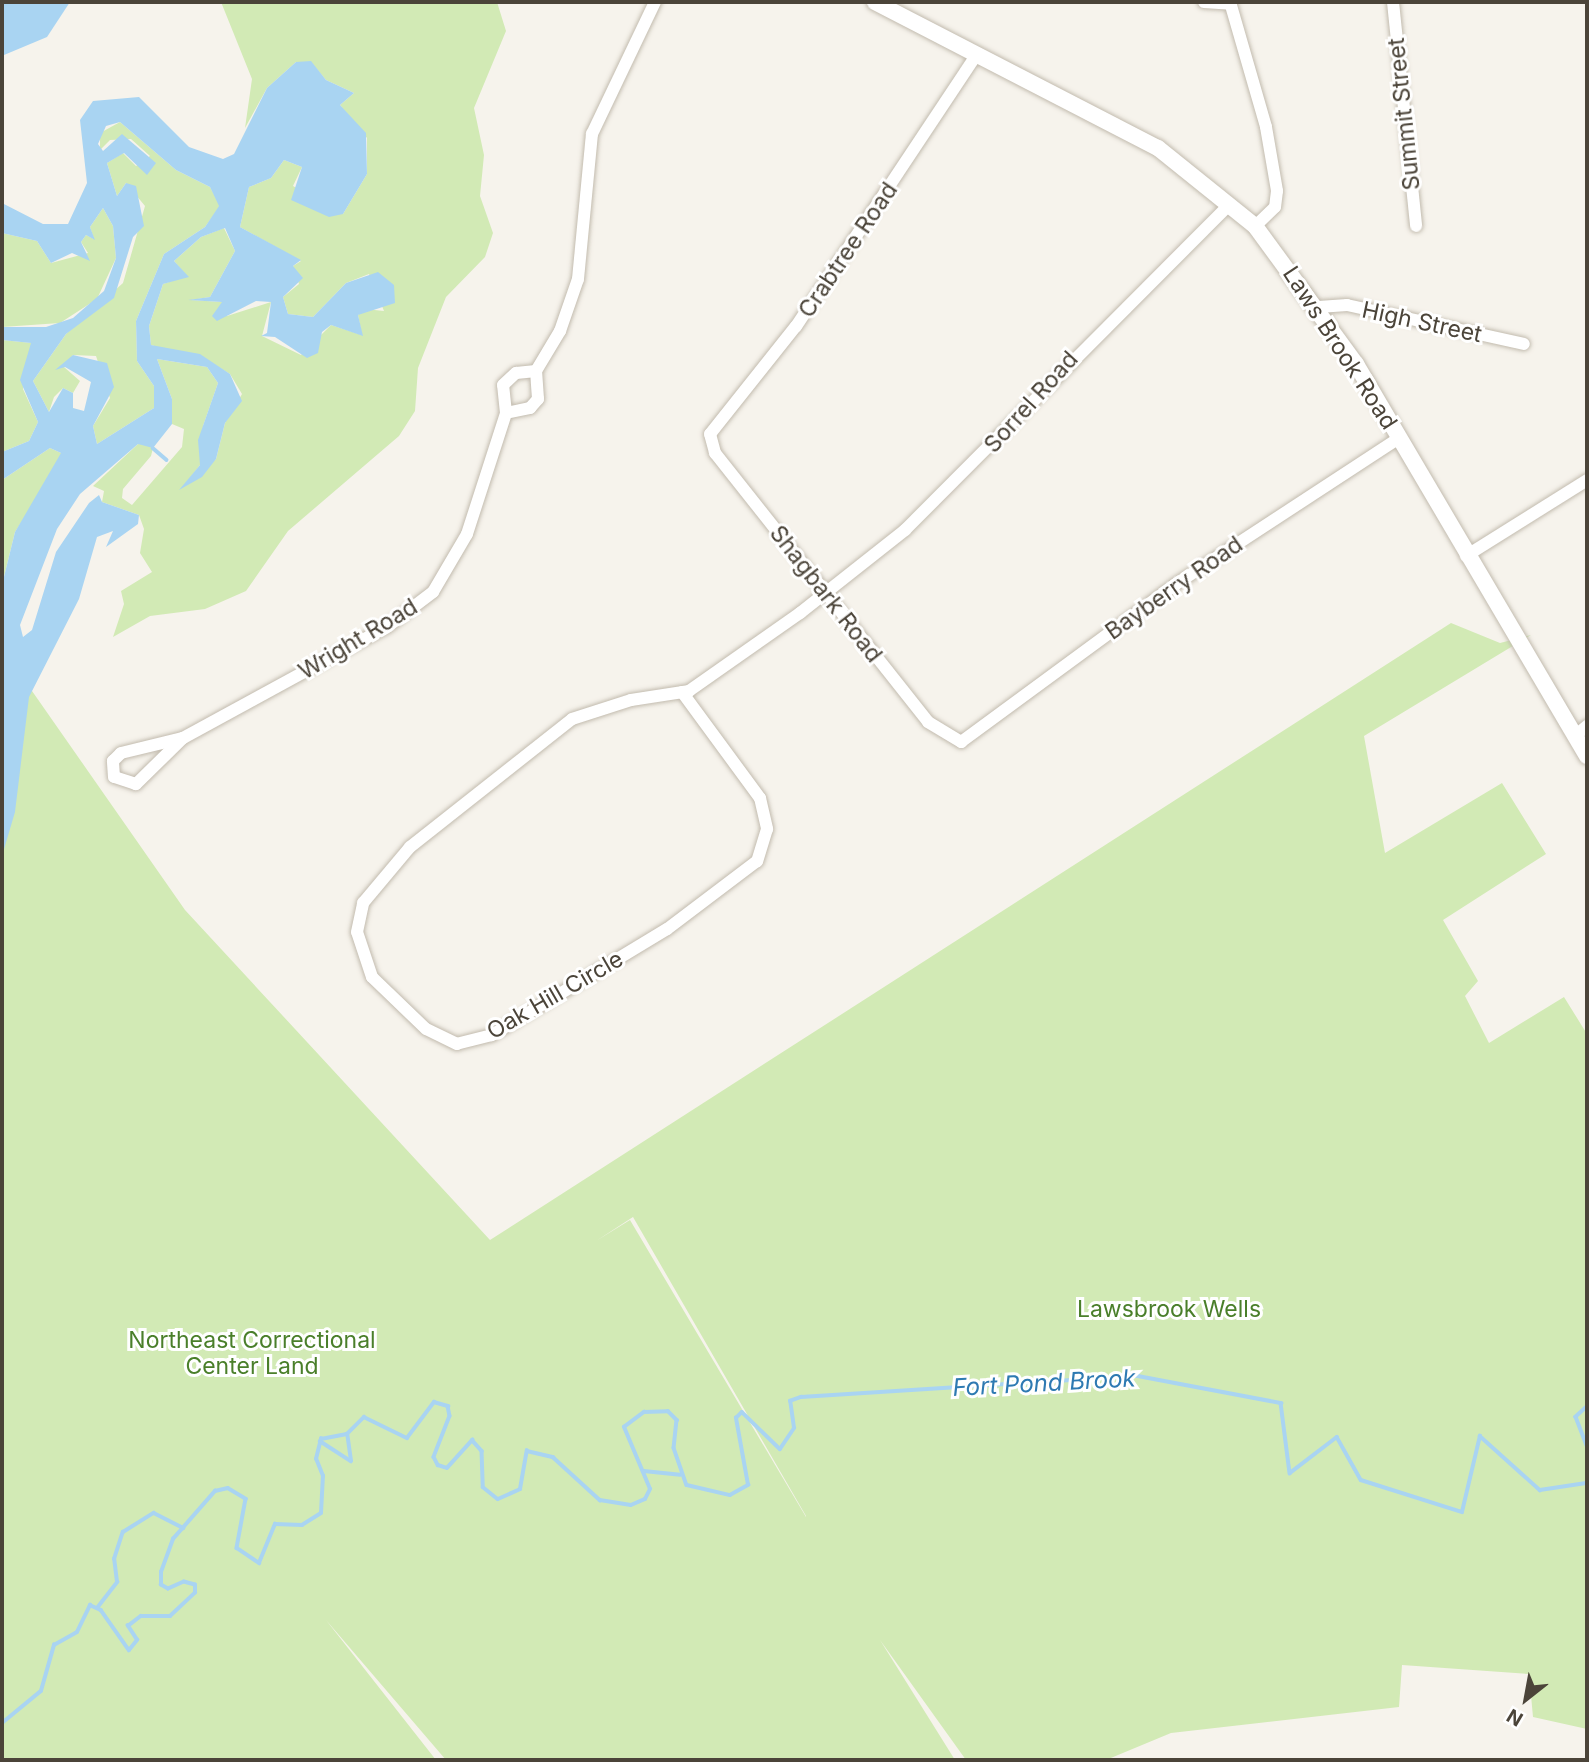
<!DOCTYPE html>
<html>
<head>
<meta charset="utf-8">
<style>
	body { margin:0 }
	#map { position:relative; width:1589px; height:1762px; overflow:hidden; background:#f6f3ec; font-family:Inter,sans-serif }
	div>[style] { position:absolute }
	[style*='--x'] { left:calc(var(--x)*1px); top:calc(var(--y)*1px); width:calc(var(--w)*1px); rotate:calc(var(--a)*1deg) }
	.green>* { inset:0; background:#d2eab5 }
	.water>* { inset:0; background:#a9d4f2 }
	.stream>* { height:3.5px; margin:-1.75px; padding:0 1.75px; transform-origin:1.75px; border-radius:1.75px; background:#a9d4f2 }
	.roads { filter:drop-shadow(0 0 2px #c2bbae) drop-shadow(0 0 2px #c2bbae) }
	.minor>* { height:12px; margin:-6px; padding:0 6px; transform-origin:6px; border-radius:6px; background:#fff }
	.tertiary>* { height:16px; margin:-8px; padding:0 8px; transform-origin:8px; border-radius:8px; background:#fff }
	span { translate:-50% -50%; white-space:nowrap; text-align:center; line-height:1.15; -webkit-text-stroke:6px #fff; paint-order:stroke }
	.street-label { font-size:23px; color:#4b4439 }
	.park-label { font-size:23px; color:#4a7f2a }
	.water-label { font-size:24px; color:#2e7ab2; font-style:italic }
	.frame { position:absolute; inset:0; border:4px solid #4b4439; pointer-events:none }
	.north { position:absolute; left:1491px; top:1664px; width:70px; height:70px; -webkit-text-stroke:5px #fff; paint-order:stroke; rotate:211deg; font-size:19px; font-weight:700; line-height:28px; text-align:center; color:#4b4439 }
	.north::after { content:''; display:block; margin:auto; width:24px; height:32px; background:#4b4439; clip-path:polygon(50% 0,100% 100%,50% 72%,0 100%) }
</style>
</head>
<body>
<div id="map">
	<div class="green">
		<div style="clip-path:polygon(221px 2px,497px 2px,506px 31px,474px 108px,484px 155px,480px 196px,493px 233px,485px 257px,446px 297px,418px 368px,415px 411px,399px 436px,288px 531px,246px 591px,205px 609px,150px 616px,113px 637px,124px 604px,121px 591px,152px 572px,140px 553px,144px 529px,139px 515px,102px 502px,104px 491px,93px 486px,138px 444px,146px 444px,153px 448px,151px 456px,123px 489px,122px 498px,132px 505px,182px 447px,184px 429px,172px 424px,172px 399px,157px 359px,207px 367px,218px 383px,203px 426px,200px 465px,183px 487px,216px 459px,225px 423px,242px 394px,230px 374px,210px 362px,151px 345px,149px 326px,163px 284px,187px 276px,174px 261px,201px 237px,224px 228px,235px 251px,210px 297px,191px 300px,222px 302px,227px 316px,271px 302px,262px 336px,301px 355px,331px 325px,362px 335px,358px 315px,365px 309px,384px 311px,369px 274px,346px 283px,313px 317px,288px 314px,283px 297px,299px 284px,293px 266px,301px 261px,240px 227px,249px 187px,271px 178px,284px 160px,302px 167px,293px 186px,343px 214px,367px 174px,367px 138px,340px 105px,354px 93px,326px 80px,311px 62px,296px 62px,267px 88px,245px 128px,252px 79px)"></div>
		<div style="clip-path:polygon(120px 122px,176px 170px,210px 187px,220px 206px,205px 227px,164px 254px,136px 321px,137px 361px,154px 386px,154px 408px,97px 444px,93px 426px,110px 398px,96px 356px,73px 355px,64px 367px,80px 381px,73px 393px,63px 388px,54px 397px,49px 412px,33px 381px,66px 334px,123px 283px,145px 206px,126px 183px,117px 196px,107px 163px,123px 153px,136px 166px,150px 156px,131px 139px,110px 140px,100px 150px,100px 133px)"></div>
		<div style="clip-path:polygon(103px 208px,113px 226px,116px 258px,97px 299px,60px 323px,2px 327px,2px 233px,37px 241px,51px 263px,88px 253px,81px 242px,86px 235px,94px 239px,90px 227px)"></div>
		<div style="clip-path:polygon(2px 340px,32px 343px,23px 389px,38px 422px,29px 441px,2px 452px)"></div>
		<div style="clip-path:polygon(50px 448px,61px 453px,61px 460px,15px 532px,2px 585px,2px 480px)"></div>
		<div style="clip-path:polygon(evenodd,1451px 623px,1500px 643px,1531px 635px,1364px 736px,1385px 853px,1502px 783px,1546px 854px,1443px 920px,1478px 981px,1465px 996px,1489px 1043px,1564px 997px,1587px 1034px,1587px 1729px,1533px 1717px,1529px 1674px,1402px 1665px,1399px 1707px,1171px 1733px,1106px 1760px,966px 1760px,880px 1640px,955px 1760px,446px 1760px,326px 1620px,436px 1760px,2px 1760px,2px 648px,185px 910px,490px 1240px,1451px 623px,633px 1217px,806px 1516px,806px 1517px,630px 1220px,596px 1241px,633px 1217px)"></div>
	</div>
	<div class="water">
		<div style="clip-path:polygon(2px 2px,70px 2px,47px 37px,4px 55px)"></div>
		<div style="clip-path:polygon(evenodd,311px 61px,326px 80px,354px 93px,340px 105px,366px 133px,367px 174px,343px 214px,329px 217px,291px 200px,302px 167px,284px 160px,271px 178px,249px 187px,240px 227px,301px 260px,293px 266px,303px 278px,283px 297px,288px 314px,313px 317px,346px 283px,378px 272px,394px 285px,395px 303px,358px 315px,363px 336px,331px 325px,322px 332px,318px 353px,307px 358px,275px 337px,261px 336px,267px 333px,271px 302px,256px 301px,217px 321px,212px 316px,222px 302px,188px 300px,210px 297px,235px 251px,225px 228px,201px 237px,174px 261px,189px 277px,163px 284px,149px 326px,151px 345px,200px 354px,230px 374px,242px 401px,225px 423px,216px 459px,202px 477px,179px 490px,200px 465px,198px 440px,218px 383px,207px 367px,157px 359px,172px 399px,172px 424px,153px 448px,138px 444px,80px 494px,57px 529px,20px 625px,23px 637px,32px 630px,56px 552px,89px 503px,99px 495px,102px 502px,139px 515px,138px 524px,106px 547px,113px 531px,97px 537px,79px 599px,29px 697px,15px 812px,2px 856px,2px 585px,15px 532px,61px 453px,50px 448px,2px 480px,2px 452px,29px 441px,38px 422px,20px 380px,31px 343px,2px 340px,2px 327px,46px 327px,73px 318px,104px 291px,116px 258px,113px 226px,103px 208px,90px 227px,95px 240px,86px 235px,81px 242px,90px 261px,72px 253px,51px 263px,37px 241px,2px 233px,2px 203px,43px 224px,68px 224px,87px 183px,80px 120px,93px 101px,139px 97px,189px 147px,223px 159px,234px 154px,267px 88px,296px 62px,311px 61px,120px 122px,176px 170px,210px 187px,219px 206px,205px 227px,164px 254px,136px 321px,137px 361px,154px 386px,154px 408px,97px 444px,93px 426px,114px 387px,107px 363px,73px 355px,55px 370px,65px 367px,91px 382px,84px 411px,73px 408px,73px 393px,63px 388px,49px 412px,33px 381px,66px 334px,114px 298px,133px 237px,144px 226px,136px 186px,126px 183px,117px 196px,107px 163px,124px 153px,147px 175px,156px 163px,122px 134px,103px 151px,98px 144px,106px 126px,120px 122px)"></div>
	</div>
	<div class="stream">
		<div style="--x:153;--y:448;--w:18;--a:41"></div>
		<div style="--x:1587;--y:1407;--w:15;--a:138"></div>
		<div style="--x:1576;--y:1417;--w:30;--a:69"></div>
		<div style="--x:320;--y:1441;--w:37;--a:33"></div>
		<div style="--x:351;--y:1461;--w:27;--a:-98"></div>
		<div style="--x:644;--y:1471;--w:36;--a:6"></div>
		<div style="--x:97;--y:1608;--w:33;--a:-52"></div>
		<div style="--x:117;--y:1582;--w:23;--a:-97"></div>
		<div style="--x:114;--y:1559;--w:28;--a:-72"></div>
		<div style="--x:123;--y:1532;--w:36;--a:-32"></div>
		<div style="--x:154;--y:1513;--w:33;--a:27"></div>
		<div style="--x:2;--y:1723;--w:50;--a:-39.4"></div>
		<div style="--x:41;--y:1691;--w:48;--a:-74.2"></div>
		<div style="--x:54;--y:1645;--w:26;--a:-29"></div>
		<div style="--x:77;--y:1632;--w:30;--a:-64"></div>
		<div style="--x:90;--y:1605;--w:12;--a:24"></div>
		<div style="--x:101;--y:1610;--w:49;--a:55"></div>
		<div style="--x:129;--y:1650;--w:13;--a:-51"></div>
		<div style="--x:137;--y:1640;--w:17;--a:-123"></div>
		<div style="--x:128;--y:1626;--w:16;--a:-38"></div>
		<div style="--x:141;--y:1616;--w:29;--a:0"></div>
		<div style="--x:170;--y:1616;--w:34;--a:-43"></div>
		<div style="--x:195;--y:1593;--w:8;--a:-90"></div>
		<div style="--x:195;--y:1585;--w:11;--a:-165"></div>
		<div style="--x:184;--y:1582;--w:17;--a:156"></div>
		<div style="--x:168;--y:1589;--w:8;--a:-150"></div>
		<div style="--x:161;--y:1585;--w:13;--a:-90"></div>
		<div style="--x:161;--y:1572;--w:35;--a:-70"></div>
		<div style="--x:173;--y:1539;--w:64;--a:-48.8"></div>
		<div style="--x:215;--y:1491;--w:13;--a:-13"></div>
		<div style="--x:228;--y:1488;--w:21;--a:31"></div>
		<div style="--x:246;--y:1499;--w:50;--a:100.4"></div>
		<div style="--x:237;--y:1548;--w:27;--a:34"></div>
		<div style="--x:259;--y:1563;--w:42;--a:-67.7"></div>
		<div style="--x:275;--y:1524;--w:27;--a:2"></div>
		<div style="--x:302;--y:1525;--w:22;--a:-32"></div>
		<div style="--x:321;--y:1513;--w:37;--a:-87"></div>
		<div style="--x:323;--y:1476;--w:18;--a:-112"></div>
		<div style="--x:316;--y:1459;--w:21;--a:-76"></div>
		<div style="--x:321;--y:1439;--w:26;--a:-11"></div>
		<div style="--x:347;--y:1434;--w:24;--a:-45"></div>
		<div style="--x:364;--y:1417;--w:48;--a:26"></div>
		<div style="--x:407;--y:1438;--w:45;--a:-53.1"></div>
		<div style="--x:434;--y:1402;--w:15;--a:16"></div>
		<div style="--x:448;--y:1406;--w:10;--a:79"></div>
		<div style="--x:450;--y:1416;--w:44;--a:111.3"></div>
		<div style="--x:434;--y:1457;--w:9;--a:63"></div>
		<div style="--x:438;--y:1465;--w:9;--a:18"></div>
		<div style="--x:447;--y:1468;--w:38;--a:-48"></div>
		<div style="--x:472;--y:1440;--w:15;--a:48"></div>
		<div style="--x:482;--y:1451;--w:36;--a:88"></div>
		<div style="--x:483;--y:1487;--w:19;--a:39"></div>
		<div style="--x:498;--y:1499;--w:24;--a:-24"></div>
		<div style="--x:520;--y:1489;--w:39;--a:-80"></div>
		<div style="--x:527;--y:1451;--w:27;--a:13"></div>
		<div style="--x:553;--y:1457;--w:64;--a:42.5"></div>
		<div style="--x:600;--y:1500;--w:31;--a:9"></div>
		<div style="--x:631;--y:1505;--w:15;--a:-23"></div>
		<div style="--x:645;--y:1499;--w:11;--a:-63"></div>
		<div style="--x:650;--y:1489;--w:67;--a:-112.8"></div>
		<div style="--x:624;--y:1427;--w:25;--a:-37"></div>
		<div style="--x:644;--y:1412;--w:24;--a:-2"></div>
		<div style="--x:668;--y:1411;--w:13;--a:45"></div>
		<div style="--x:677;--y:1420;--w:28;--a:96"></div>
		<div style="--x:674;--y:1448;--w:39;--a:71"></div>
		<div style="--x:687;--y:1485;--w:44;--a:13.1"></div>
		<div style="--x:730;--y:1495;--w:21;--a:-29"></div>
		<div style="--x:748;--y:1485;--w:68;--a:-100.2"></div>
		<div style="--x:736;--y:1418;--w:8;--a:-45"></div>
		<div style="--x:742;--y:1412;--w:53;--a:44.2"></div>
		<div style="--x:780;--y:1449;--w:25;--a:-56"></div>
		<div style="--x:794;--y:1428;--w:27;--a:-98"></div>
		<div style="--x:790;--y:1401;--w:12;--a:-20"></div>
		<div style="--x:801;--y:1397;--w:338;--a:-3.6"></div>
		<div style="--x:1138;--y:1376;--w:146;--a:10.7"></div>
		<div style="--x:1281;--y:1403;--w:71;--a:82.7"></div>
		<div style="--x:1290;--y:1473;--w:59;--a:-37.5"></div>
		<div style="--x:1337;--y:1437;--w:49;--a:60.8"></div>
		<div style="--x:1361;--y:1480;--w:106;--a:17.6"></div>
		<div style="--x:1462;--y:1512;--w:78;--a:-76.7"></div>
		<div style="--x:1480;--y:1436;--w:81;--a:42"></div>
		<div style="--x:1540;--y:1490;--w:48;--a:-8.5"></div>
	</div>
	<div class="roads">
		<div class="minor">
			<div style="--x:1204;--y:2;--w:27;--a:4"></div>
			<div style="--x:1230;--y:2;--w:130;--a:73.9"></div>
			<div style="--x:1266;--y:127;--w:65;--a:80.2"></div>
			<div style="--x:1277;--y:191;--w:16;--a:97"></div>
			<div style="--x:1275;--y:207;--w:28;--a:136"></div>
			<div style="--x:1393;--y:2;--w:225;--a:84.1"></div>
			<div style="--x:977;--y:54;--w:327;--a:123.6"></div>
			<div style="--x:796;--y:326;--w:138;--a:128.5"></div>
			<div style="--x:710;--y:434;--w:20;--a:75"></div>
			<div style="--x:715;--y:453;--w:343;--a:51.6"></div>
			<div style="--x:928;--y:722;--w:39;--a:31"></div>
			<div style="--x:961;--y:742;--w:267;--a:-36.3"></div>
			<div style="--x:1176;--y:584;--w:267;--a:-33.2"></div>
			<div style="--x:1319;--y:307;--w:28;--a:-4"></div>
			<div style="--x:1347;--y:305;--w:181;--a:12.4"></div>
			<div style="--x:506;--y:413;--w:25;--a:-12"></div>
			<div style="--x:530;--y:408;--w:12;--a:-48"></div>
			<div style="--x:538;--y:399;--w:28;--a:-94"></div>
			<div style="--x:536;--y:371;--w:47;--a:-59"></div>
			<div style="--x:560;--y:331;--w:55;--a:-70.9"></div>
			<div style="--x:578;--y:279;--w:146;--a:-84.5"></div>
			<div style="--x:592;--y:134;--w:146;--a:-64.5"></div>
			<div style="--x:1466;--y:556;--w:143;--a:-32.1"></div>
			<div style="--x:682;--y:692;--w:132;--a:53.7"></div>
			<div style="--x:760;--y:798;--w:32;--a:77"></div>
			<div style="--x:767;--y:829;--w:34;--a:107"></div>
			<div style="--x:757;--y:861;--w:113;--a:142.9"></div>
			<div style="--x:667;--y:929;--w:205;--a:148.8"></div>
			<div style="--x:492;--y:1035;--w:36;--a:166"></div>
			<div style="--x:457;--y:1044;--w:34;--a:-154"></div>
			<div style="--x:426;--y:1029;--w:75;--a:-136.1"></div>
			<div style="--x:372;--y:977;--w:47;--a:-108.4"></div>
			<div style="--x:357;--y:932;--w:30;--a:-78"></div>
			<div style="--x:363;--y:903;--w:73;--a:-50"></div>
			<div style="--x:410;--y:847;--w:206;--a:-38.3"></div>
			<div style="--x:572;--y:719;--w:62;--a:-17.9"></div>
			<div style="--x:631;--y:700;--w:59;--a:-8.8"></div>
			<div style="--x:689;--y:691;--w:136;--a:-35.1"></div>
			<div style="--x:800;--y:613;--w:134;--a:-38.3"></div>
			<div style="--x:905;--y:530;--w:460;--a:-45.1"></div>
			<div style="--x:1575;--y:736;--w:16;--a:-40"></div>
			<div style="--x:183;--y:738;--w:66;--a:135.6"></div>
			<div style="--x:136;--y:784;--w:23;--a:-162"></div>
			<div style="--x:114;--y:777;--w:16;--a:-94"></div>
			<div style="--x:113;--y:761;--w:11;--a:-45"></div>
			<div style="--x:121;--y:753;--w:64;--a:-13.6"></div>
			<div style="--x:183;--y:738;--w:232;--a:-28.6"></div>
			<div style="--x:387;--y:627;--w:58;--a:-37.3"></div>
			<div style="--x:433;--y:592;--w:67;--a:-59.6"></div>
			<div style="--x:467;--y:534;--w:127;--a:-72.1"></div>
			<div style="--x:506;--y:413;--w:28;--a:-96"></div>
			<div style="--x:503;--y:385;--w:18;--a:-43"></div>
			<div style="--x:516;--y:373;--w:20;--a:-6"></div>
		</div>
		<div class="tertiary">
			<div style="--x:875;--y:2;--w:318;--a:27.3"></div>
			<div style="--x:1158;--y:148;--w:124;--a:38.8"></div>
			<div style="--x:1255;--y:226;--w:171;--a:53.8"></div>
			<div style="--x:1356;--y:364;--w:455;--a:59.5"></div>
		</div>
	</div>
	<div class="street-label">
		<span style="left:1404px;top:114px;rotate:-96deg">Summit Street</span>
		<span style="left:848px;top:250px;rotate:-56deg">Crabtree Road</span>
		<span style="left:1422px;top:322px;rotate:12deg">High Street</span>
		<span style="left:1340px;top:348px;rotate:57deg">Laws Brook Road</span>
		<span style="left:1031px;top:402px;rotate:-48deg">Sorrel Road</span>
		<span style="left:1174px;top:588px;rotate:-35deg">Bayberry Road</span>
		<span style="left:826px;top:594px;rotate:52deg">Shagbark Road</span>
		<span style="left:358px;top:639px;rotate:-31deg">Wright Road</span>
		<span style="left:555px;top:995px;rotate:-30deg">Oak Hill Circle</span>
	</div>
	<div class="park-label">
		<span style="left:1169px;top:1309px">Lawsbrook Wells</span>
		<span style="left:252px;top:1353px">Northeast Correctional<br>Center Land</span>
	</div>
	<div class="water-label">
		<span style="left:1044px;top:1383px;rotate:-3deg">Fort Pond Brook</span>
	</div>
	<div class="frame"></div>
	<div class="north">N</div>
</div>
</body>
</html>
